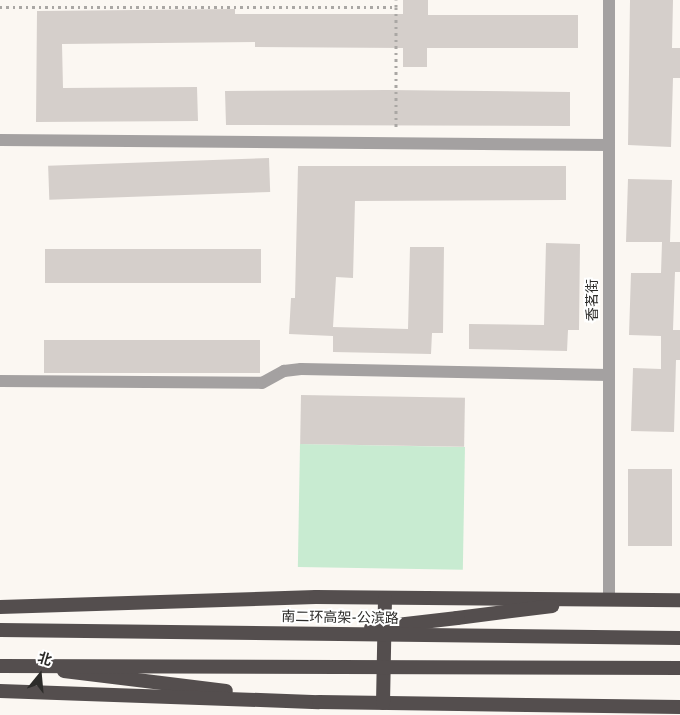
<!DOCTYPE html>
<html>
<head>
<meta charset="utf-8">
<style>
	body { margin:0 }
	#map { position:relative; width:680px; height:715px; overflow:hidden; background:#fbf7f2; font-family:Overpass,"Noto Sans SC",sans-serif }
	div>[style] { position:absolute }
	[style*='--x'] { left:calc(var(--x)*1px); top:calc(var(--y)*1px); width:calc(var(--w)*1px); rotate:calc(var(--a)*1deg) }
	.green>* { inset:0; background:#c8ebd1; transform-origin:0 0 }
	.building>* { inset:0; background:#d5cfcb; transform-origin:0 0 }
	.path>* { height:3px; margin-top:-1.5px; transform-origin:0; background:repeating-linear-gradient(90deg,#aaa7a4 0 2.5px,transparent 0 6.5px) }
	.minor>* { height:12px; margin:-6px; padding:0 6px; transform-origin:6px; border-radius:6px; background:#a4a1a1 }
	.trunk>* { height:14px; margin:-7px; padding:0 7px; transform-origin:7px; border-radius:7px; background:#544e4e }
	.trunk-bridge>* { height:14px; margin:-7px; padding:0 7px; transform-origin:7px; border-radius:7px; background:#544e4e }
	span { translate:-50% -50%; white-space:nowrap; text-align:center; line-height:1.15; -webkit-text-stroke:4px #fff; paint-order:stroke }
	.street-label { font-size:14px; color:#2d2c2a }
	.north { position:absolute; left:15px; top:650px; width:50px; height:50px; -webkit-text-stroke:4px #fff; paint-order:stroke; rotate:17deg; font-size:14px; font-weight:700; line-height:20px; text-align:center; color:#2d2c2a }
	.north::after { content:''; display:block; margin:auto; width:18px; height:22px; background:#2d2c2a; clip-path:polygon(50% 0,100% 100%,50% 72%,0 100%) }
</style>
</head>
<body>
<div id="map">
	<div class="green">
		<div style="left:300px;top:444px;width:165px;height:123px;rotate:1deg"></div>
	</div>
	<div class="building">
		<div style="clip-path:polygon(403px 0,428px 0,428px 15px,578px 15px,578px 48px,427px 48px,427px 67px,403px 67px,403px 48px,255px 47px,255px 42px,62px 44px,63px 88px,197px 87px,198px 121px,36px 122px,37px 11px,235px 9px,235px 14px,403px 14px)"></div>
		<div style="clip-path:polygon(630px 0,673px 0,672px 48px,680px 48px,680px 78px,673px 78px,671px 147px,628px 145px)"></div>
		<div style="clip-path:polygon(387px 90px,570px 92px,570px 126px,226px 125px,225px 91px)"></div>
		<div style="left:269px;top:158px;width:34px;height:221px;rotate:88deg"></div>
		<div style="clip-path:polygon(298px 166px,566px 166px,566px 200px,355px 201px,353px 278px,336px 277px,333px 327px,408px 329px,410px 247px,444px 247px,443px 333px,432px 333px,431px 354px,333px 352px,333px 336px,289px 334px,291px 298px,295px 298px)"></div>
		<div style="clip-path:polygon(628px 179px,672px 180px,670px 242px,680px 242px,680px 272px,675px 272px,673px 330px,680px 330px,680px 360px,676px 360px,674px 432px,631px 431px,633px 368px,661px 369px,661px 336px,629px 335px,631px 273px,661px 273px,662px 242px,626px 242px)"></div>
		<div style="clip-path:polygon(546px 243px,580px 244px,579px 330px,568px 330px,567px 351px,469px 349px,469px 324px,544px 325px)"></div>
		<div style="left:45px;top:249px;width:216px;height:34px"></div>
		<div style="left:44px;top:340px;width:216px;height:33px"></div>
		<div style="left:301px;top:395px;width:164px;height:49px;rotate:1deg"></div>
		<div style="left:628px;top:469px;width:44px;height:77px"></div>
	</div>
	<div class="path">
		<div style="--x:0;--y:7;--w:396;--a:0"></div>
		<div style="--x:396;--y:7;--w:7;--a:-90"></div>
		<div style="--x:396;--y:7;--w:122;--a:90"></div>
	</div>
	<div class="minor">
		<div style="--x:609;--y:0;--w:599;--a:90"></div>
		<div style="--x:0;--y:140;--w:609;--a:0.47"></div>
		<div style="--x:0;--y:381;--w:262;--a:0.4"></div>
		<div style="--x:262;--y:383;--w:25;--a:-29"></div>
		<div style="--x:284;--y:371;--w:17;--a:-7"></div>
		<div style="--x:301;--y:369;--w:308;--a:1.1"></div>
	</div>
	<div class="trunk">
		<div style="--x:0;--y:607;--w:316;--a:-1.8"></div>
		<div style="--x:316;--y:597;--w:364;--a:0.5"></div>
		<div style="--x:457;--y:618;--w:96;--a:-7.2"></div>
		<div style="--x:64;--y:671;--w:163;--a:7"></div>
		<div style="--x:0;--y:691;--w:319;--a:2"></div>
		<div style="--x:319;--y:702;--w:361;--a:0.8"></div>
		<div style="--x:383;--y:703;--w:105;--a:-88.9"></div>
	</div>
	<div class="trunk-bridge">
		<div style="--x:371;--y:628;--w:87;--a:-6.6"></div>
		<div style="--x:0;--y:630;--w:680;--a:0.67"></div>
		<div style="--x:0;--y:666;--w:680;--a:0.17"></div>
	</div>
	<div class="street-label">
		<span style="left:594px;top:300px;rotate:-90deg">香茗街</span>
		<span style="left:340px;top:619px;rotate:1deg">南二环高架-公滨路</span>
	</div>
	<div class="north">北</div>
</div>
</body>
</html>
